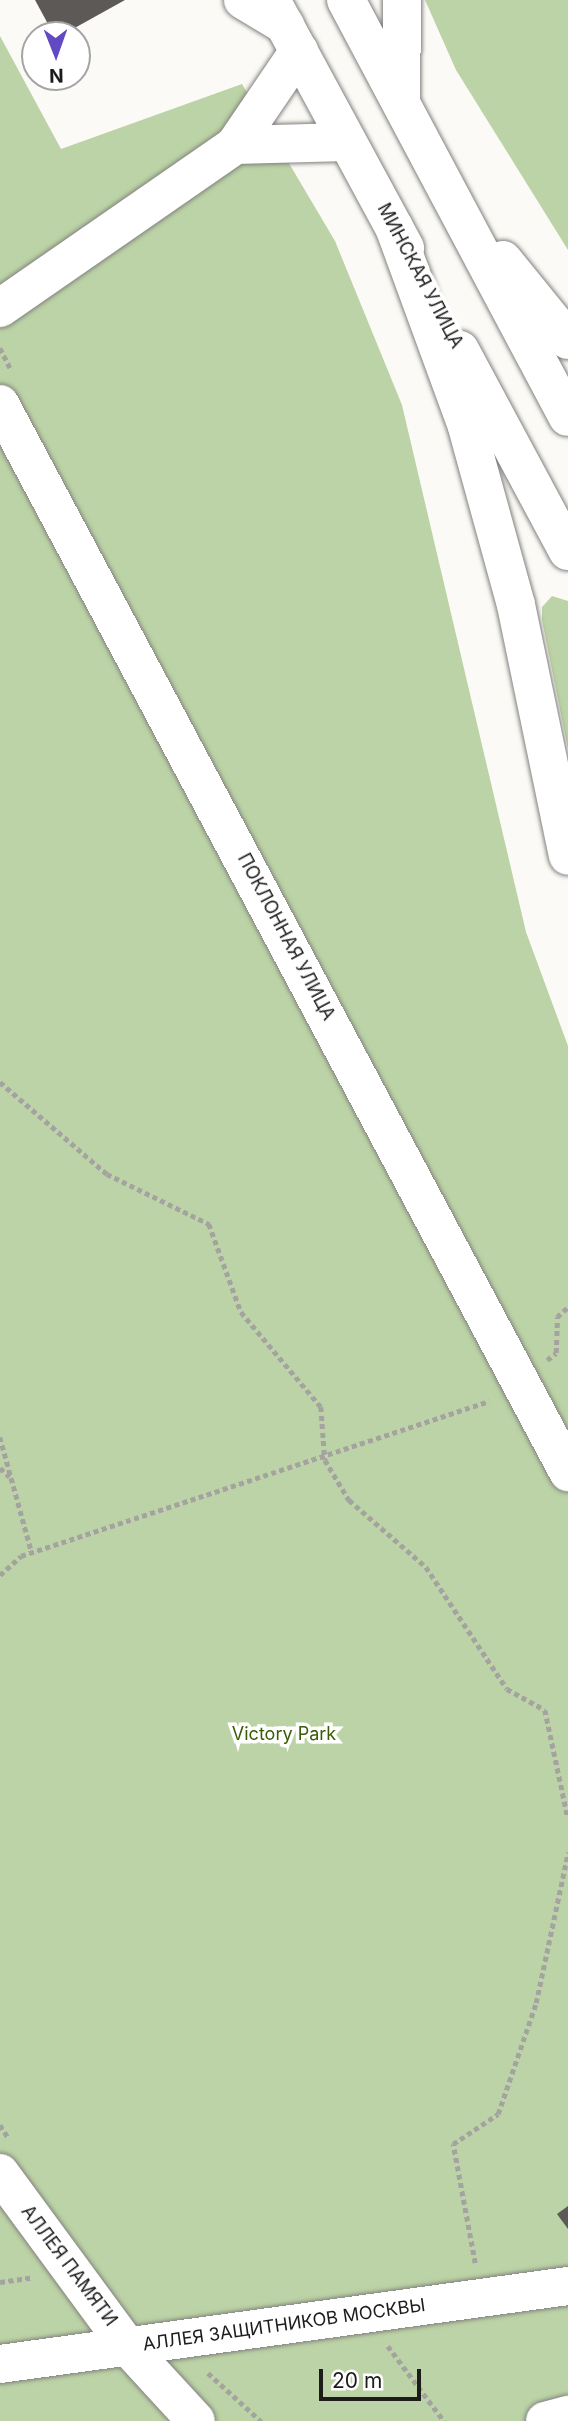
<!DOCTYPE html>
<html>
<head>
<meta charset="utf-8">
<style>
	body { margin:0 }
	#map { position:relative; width:568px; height:2421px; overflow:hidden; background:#fbfaf6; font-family:Inter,sans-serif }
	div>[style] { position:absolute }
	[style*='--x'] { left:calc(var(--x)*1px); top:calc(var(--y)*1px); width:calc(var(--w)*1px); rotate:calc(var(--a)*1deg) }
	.green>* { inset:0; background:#bbd3a6 }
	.building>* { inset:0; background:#5c5957 }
	.path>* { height:4.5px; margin-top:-2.25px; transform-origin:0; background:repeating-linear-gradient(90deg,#a4a3a0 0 5px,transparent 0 8.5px) }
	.roads { filter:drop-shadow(0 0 2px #83817f) drop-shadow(0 0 2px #83817f) }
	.minor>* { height:38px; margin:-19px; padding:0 19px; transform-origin:19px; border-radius:19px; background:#fff }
	.major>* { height:38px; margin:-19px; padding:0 19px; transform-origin:19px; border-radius:19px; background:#fff }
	span { translate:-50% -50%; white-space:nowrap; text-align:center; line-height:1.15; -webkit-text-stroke:7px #fff; paint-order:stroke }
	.street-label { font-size:18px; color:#1d1c1b }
	.park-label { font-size:18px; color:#395b04 }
	.north { position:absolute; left:21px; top:21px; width:70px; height:70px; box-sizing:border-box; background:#fff; border:2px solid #a5a4a4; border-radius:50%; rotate:179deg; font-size:19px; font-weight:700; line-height:28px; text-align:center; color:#1d1c1b }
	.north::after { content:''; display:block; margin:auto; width:24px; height:32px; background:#614ac2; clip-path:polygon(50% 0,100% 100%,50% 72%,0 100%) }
	.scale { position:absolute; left:319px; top:2369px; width:102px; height:32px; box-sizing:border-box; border:4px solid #1d1c1b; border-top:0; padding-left:9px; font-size:21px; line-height:24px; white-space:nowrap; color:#1d1c1b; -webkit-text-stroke:5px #fff; paint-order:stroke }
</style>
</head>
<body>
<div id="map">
	<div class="green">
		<div style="clip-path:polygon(425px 0,568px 0,568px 250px,456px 70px)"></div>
		<div style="clip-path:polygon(0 36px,61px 149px,242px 84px,335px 241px,402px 405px,526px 932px,568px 1046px,568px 2421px,0 2421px)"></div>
		<div style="clip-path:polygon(552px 596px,568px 601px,568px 749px,542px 620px,542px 607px)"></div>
	</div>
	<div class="building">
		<div style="clip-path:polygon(35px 0,125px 0,62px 35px,54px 35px)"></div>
		<div style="clip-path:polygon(568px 2206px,568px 2229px,557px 2214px)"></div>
	</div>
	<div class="path">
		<div style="--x:0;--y:348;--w:25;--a:63"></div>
		<div style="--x:0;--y:1082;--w:141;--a:40.7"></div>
		<div style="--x:107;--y:1174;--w:114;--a:26.1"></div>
		<div style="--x:209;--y:1224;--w:94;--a:70"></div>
		<div style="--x:241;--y:1312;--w:124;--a:49.9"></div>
		<div style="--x:321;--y:1407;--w:53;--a:85.7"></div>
		<div style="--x:325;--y:1460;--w:47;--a:59"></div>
		<div style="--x:349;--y:1500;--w:102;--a:41"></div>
		<div style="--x:426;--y:1567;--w:146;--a:56.4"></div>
		<div style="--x:507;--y:1689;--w:43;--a:28.9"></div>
		<div style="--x:545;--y:1710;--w:110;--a:78"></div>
		<div style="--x:547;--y:1360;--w:11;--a:-38"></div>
		<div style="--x:556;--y:1353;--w:36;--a:-88"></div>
		<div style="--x:557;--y:1317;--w:15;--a:-42"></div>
		<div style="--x:0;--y:1437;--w:120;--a:74.6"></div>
		<div style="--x:0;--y:1468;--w:13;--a:42"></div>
		<div style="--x:0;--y:1575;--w:28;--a:-42"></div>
		<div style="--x:21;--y:1556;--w:493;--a:-18.3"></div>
		<div style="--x:0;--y:2125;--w:17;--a:57"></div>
		<div style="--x:475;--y:2263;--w:121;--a:-100.5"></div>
		<div style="--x:453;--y:2144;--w:54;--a:-33.7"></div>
		<div style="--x:498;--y:2114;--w:117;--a:-71.1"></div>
		<div style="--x:536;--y:2003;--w:154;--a:-78"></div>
		<div style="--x:0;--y:2282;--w:34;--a:-8"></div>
		<div style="--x:388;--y:2346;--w:94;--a:53.3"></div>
		<div style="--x:208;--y:2373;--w:72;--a:42.2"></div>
	</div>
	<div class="roads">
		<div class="minor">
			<div style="--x:243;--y:0;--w:49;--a:30.8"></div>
			<div style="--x:401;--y:102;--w:102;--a:-89.4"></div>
			<div style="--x:235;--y:145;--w:112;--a:-1.5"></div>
			<div style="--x:0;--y:308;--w:286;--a:-34.7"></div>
			<div style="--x:235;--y:145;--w:114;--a:-55.8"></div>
			<div style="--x:0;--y:404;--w:1210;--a:61.99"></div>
			<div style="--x:0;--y:2173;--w:216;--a:53.7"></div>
			<div style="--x:128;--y:2347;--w:100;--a:47.4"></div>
			<div style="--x:0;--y:2364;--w:573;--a:-7.82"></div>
			<div style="--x:545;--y:2421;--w:24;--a:-15"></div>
		</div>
		<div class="major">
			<div style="--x:271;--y:0;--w:282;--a:61.6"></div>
			<div style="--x:346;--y:0;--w:472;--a:62"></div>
			<div style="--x:394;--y:227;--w:213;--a:69.9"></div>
			<div style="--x:467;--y:427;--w:185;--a:74.6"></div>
			<div style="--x:516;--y:605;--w:256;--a:78.3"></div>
			<div style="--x:503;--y:260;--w:103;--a:50.9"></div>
			<div style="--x:460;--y:350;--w:228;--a:61.8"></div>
		</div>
	</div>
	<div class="street-label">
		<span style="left:420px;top:276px;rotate:62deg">МИНСКАЯ УЛИЦА</span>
		<span style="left:286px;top:937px;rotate:62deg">ПОКЛОННАЯ УЛИЦА</span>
		<span style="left:69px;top:2266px;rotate:53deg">АЛЛЕЯ ПАМЯТИ</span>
		<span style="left:284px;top:2325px;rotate:-8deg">АЛЛЕЯ ЗАЩИТНИКОВ МОСКВЫ</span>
	</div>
	<div class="park-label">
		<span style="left:284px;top:1734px">Victory Park</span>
	</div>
	<div class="north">N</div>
	<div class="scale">20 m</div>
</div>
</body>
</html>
